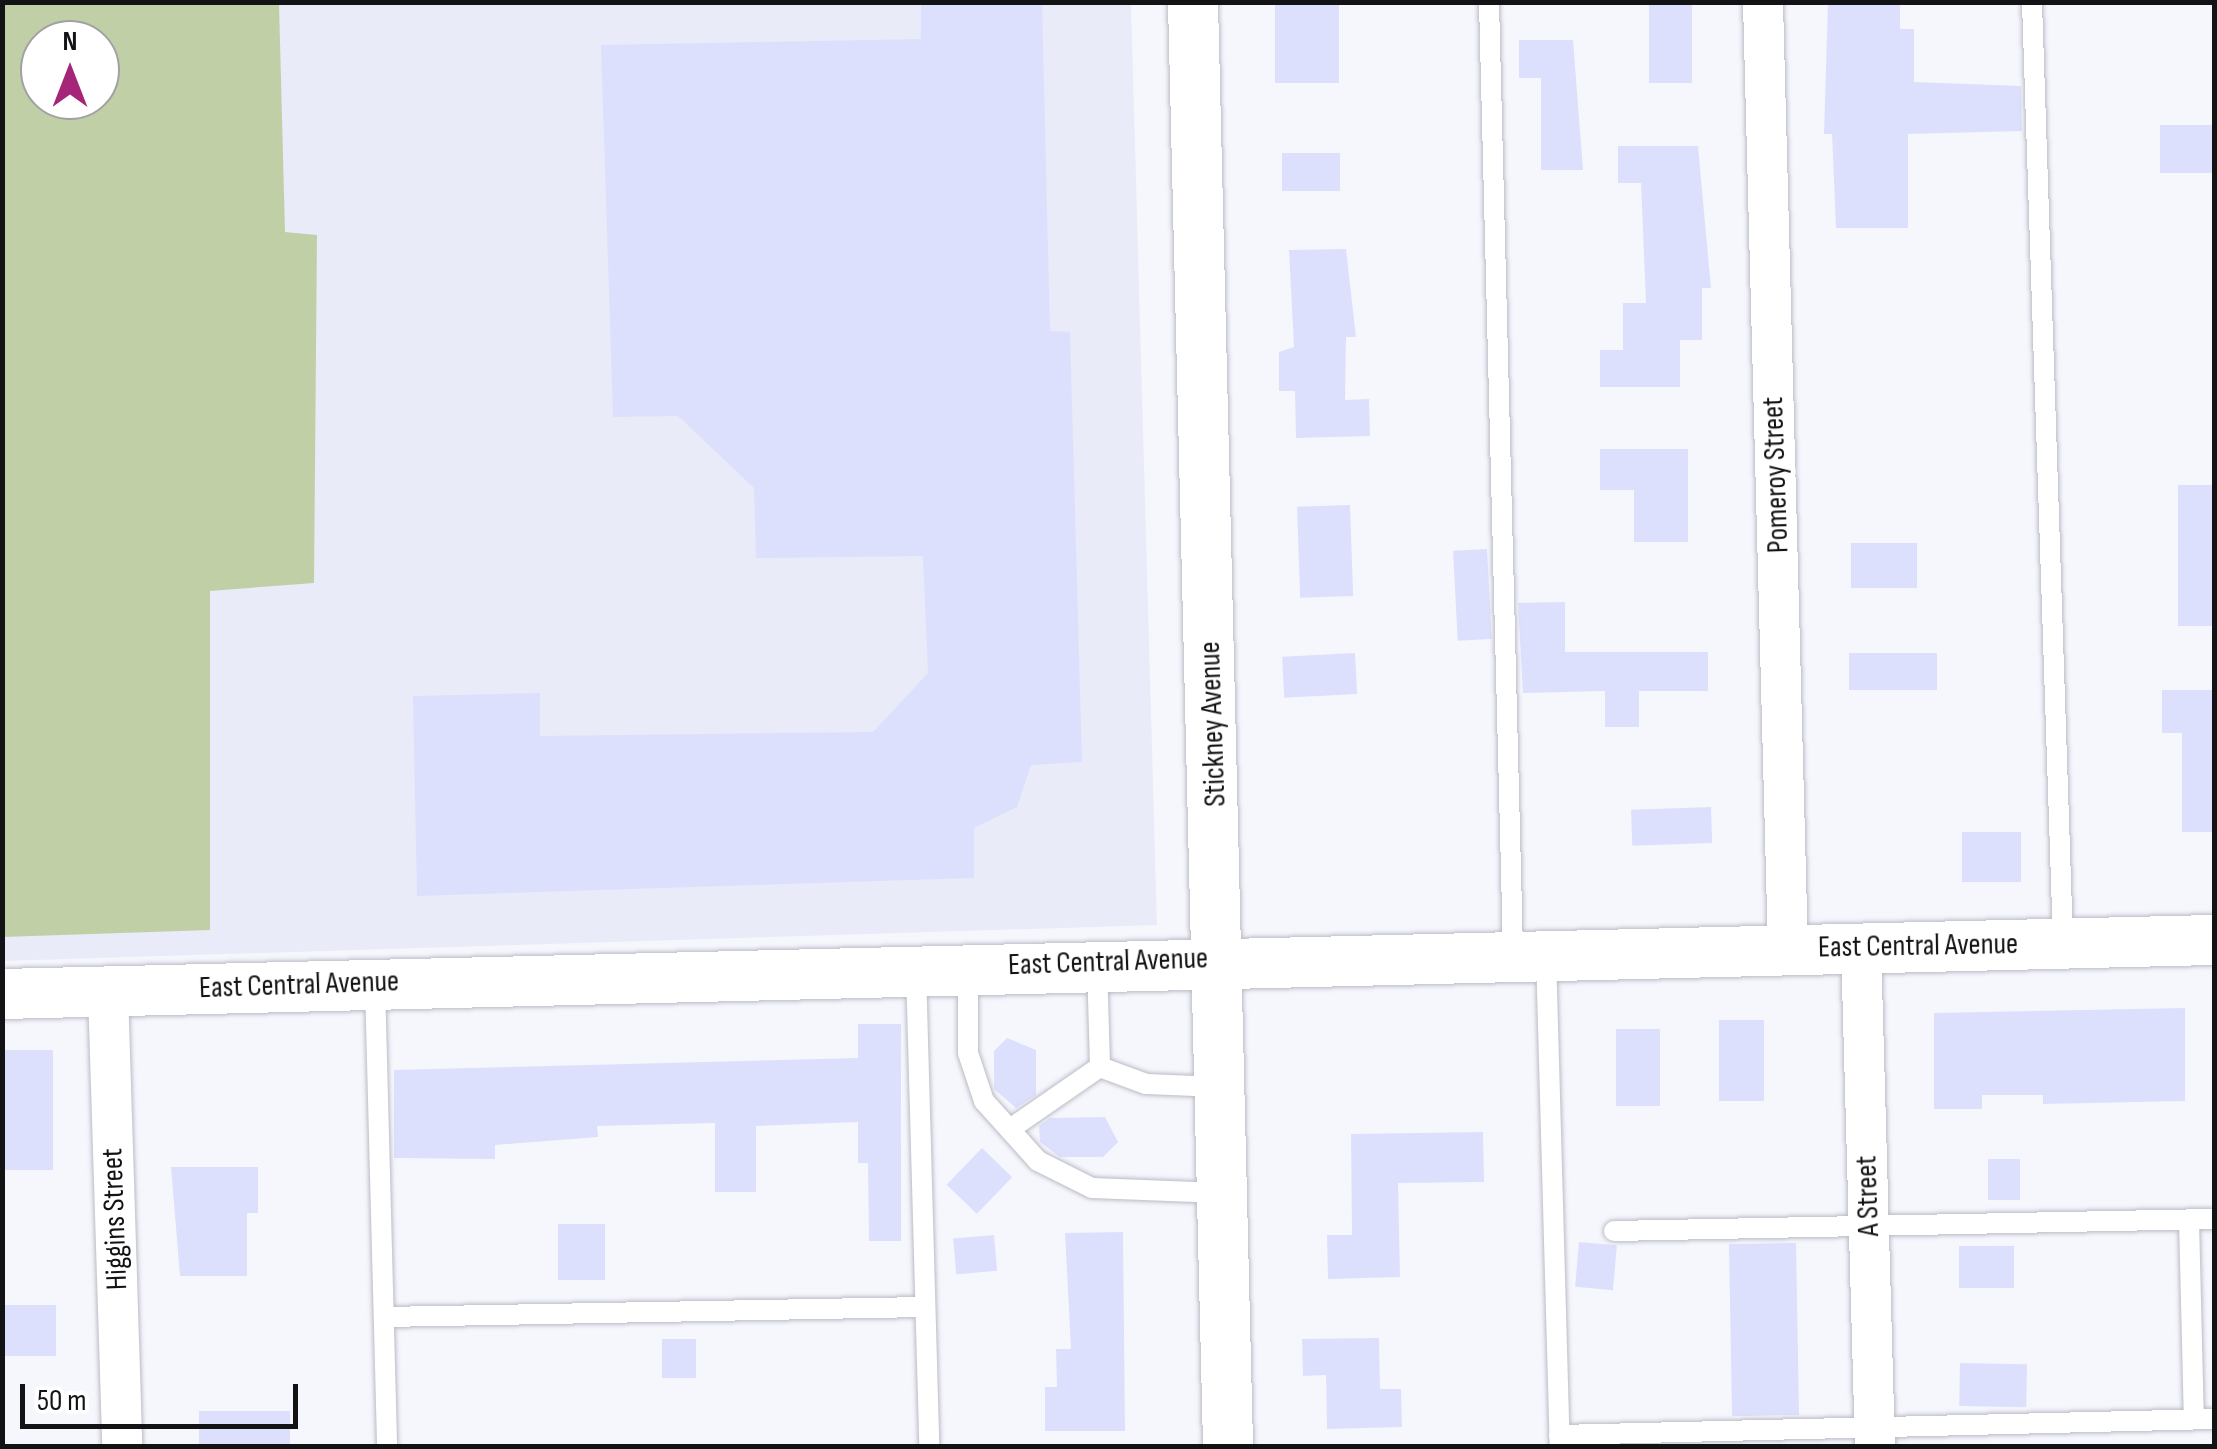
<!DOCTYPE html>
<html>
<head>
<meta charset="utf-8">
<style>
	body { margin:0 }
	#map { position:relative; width:2217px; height:1449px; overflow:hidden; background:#f6f7fd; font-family:"Sofia Sans Condensed",sans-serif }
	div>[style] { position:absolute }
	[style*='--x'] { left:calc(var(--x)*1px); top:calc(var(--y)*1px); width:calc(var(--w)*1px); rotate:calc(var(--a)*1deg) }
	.built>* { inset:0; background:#e9ebf8 }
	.green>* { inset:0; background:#c1cfa7 }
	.building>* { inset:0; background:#dde0fc; transform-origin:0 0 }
	.roads { filter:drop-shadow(0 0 2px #babbc5) drop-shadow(0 0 2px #babbc5) }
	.service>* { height:20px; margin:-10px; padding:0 10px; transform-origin:10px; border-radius:10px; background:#fff }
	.minor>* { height:40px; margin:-20px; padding:0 20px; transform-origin:20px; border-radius:20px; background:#fff }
	.tertiary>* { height:50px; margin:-25px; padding:0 25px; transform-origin:25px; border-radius:25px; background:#fff }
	span { translate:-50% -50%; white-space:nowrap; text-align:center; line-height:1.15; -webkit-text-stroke:10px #fff; paint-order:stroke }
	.street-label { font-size:30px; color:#131316 }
	.frame { position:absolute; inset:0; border:5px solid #131316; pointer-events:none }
	.north { position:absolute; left:20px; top:20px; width:100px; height:100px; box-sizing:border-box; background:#fff; border:2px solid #a1a1a2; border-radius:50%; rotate:0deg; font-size:28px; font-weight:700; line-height:40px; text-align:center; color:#131316 }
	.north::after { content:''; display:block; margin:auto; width:35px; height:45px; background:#a52678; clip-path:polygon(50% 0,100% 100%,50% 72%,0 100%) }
	.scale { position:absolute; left:20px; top:1384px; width:278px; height:45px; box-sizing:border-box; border:5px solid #131316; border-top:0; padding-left:12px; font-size:30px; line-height:35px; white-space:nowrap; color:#131316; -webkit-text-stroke:8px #fff; paint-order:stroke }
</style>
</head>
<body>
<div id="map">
	<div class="built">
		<div style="clip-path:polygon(evenodd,2px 3px,1131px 3px,1157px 925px,3px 961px,2px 3px,40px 40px,100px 40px,100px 100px,40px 100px,40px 40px)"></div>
	</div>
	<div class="green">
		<div style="clip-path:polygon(evenodd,3px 2px,279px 3px,285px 232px,317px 235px,314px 583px,210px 591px,210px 930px,3px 937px,3px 2px,40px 40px,100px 40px,100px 100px,40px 100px,40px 40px)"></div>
	</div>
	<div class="building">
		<div style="left:1275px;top:2px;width:64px;height:81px"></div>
		<div style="left:1649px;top:2px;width:43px;height:81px"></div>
		<div style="clip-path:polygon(1828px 2px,1900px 2px,1900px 29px,1914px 29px,1914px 82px,2021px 86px,2022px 131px,1908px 134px,1908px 228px,1836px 228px,1832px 134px,1824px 134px)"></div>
		<div style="clip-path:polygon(1042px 3px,1050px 331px,1070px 332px,1082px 762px,1031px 765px,1017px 807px,974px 828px,974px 878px,417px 896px,413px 696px,540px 693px,540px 736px,873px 732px,928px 673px,923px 556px,756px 558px,754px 488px,678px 416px,613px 417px,601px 45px,921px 39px,921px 4px)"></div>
		<div style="clip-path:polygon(1519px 40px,1573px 40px,1583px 170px,1541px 170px,1541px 78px,1519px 78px)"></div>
		<div style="left:2160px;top:125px;width:54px;height:48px"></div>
		<div style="clip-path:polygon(1618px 146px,1698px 146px,1711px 288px,1702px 288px,1702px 340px,1680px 340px,1680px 387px,1600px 387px,1600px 350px,1623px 350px,1623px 303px,1646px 303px,1641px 183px,1618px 183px)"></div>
		<div style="left:1340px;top:153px;width:38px;height:58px;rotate:90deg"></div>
		<div style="clip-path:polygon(1346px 249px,1356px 337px,1346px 337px,1345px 400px,1369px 399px,1370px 436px,1296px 438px,1295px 391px,1279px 391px,1279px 352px,1294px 347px,1289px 250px)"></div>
		<div style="clip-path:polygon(1600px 449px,1688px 449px,1688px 542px,1634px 542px,1634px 490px,1600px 490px)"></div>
		<div style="left:2178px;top:485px;width:36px;height:141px"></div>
		<div style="left:1350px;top:505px;width:91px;height:53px;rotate:88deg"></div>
		<div style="left:1851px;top:543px;width:66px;height:45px"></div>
		<div style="left:1487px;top:549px;width:90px;height:34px;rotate:87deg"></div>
		<div style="clip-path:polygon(1565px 602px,1565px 652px,1708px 652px,1708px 691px,1639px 691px,1639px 727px,1605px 727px,1605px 691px,1523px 693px,1518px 603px)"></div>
		<div style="left:1355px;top:653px;width:41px;height:73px;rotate:87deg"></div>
		<div style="left:1849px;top:653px;width:88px;height:37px"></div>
		<div style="clip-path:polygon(2162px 690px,2214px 690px,2214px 832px,2182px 832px,2182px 733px,2162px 733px)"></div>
		<div style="left:1711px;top:807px;width:36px;height:80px;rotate:88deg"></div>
		<div style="left:1962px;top:832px;width:59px;height:50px"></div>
		<div style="clip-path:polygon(2185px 1008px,2185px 1101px,2043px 1104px,2043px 1095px,1982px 1095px,1982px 1109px,1934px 1109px,1934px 1013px)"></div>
		<div style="left:1719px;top:1020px;width:45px;height:81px"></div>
		<div style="clip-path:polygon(858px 1024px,901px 1024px,901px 1241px,869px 1241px,868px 1163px,858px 1163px,858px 1122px,756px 1126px,756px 1192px,715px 1192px,715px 1123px,597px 1126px,598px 1137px,495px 1145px,495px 1159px,394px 1158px,394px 1070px,858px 1058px)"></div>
		<div style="left:1616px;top:1029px;width:44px;height:77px"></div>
		<div style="clip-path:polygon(1007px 1038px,1036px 1050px,1036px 1095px,1016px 1108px,994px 1089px,994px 1051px)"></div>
		<div style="left:2px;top:1050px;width:51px;height:120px"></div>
		<div style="clip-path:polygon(1105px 1117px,1118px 1142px,1103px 1157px,1060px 1157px,1040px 1142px,1039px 1126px,1050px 1118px)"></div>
		<div style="clip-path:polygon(1483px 1132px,1484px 1182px,1398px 1183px,1400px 1277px,1328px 1279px,1327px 1235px,1352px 1235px,1351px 1134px)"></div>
		<div style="left:982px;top:1148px;width:42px;height:51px;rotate:44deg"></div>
		<div style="left:1988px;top:1159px;width:32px;height:41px"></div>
		<div style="clip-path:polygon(171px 1167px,258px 1167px,258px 1213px,247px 1213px,247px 1276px,180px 1276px)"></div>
		<div style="left:558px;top:1224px;width:47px;height:56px"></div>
		<div style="clip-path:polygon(1123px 1232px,1125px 1431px,1045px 1431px,1045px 1387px,1057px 1387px,1056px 1349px,1071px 1349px,1065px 1233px)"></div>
		<div style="left:994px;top:1235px;width:36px;height:41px;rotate:85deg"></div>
		<div style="left:1579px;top:1242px;width:38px;height:45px;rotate:5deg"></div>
		<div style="left:1796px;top:1243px;width:172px;height:67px;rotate:89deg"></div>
		<div style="left:1959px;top:1246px;width:55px;height:42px"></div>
		<div style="left:2px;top:1305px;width:54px;height:51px"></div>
		<div style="clip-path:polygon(1379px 1338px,1380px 1389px,1401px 1389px,1402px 1427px,1327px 1429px,1326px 1375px,1303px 1376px,1302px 1339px)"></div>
		<div style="left:662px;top:1339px;width:34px;height:39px"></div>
		<div style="left:1960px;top:1363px;width:67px;height:43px;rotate:1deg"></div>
		<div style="left:199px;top:1411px;width:91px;height:35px"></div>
	</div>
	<div class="roads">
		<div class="service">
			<div style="--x:1489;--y:2;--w:951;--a:88.55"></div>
			<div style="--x:2032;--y:2;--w:942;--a:88.11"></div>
			<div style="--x:1546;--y:954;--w:491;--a:88.4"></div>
			<div style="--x:1097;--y:964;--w:103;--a:88.3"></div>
			<div style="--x:1100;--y:1067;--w:49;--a:20.3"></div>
			<div style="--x:1146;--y:1084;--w:74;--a:2.3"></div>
			<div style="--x:968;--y:968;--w:85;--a:90"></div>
			<div style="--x:968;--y:1053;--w:51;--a:71.6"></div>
			<div style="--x:984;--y:1101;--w:81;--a:48"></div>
			<div style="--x:1038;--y:1161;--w:60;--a:26.6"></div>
			<div style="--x:1092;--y:1188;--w:129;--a:2.2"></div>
			<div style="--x:916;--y:969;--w:477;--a:88.4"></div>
			<div style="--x:375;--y:984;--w:462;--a:88.5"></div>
			<div style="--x:1010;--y:1129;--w:109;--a:-34.6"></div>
			<div style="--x:2189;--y:1220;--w:199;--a:88.6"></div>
			<div style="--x:1614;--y:1231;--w:600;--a:-1.15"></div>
			<div style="--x:384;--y:1317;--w:541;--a:-1.06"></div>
			<div style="--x:1559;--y:1435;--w:655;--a:-1.4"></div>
		</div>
		<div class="minor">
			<div style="--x:1763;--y:2;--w:946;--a:88.49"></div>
			<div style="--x:1861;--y:946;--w:500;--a:88.4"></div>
			<div style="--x:108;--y:991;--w:455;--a:88.2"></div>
		</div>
		<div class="tertiary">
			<div style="--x:1193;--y:2;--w:1444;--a:88.61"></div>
			<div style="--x:2;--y:994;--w:2213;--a:-1.4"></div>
		</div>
	</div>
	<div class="street-label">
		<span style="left:1776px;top:475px;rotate:-92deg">Pomeroy Street</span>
		<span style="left:1213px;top:724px;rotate:-92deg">Stickney Avenue</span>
		<span style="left:1918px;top:946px;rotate:-1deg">East Central Avenue</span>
		<span style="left:1108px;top:962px;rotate:-2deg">East Central Avenue</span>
		<span style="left:299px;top:985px;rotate:-2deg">East Central Avenue</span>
		<span style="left:1868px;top:1196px;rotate:-92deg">A Street</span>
		<span style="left:115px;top:1219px;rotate:-92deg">Higgins Street</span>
	</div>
	<div class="frame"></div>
	<div class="north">N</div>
	<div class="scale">50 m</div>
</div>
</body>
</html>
